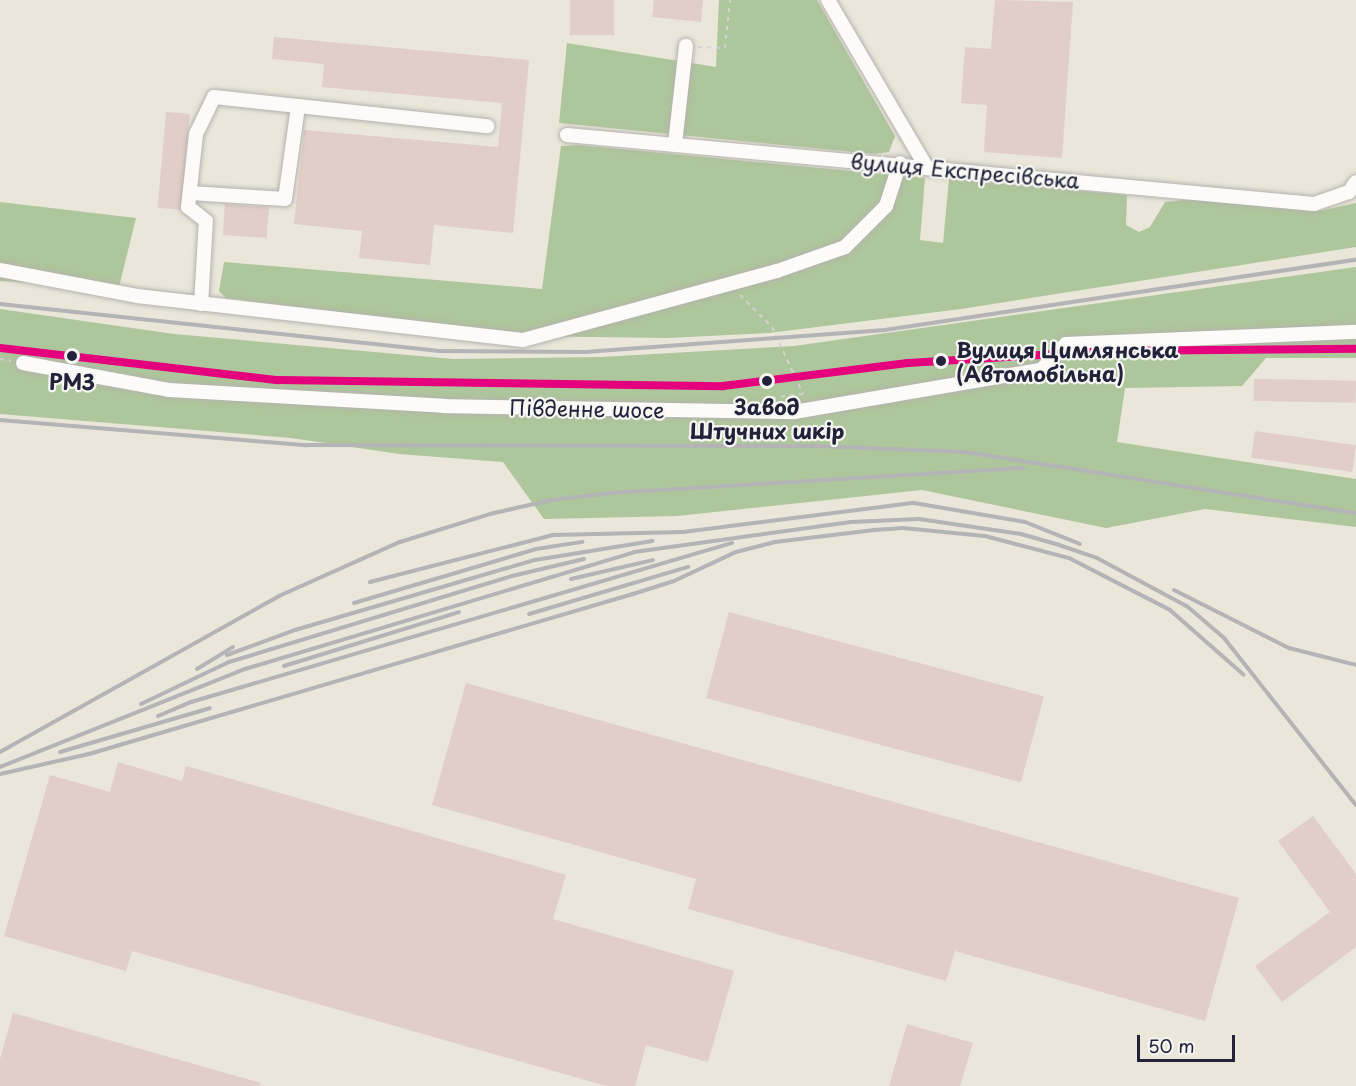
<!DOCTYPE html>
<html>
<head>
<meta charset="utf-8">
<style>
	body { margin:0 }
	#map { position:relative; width:1356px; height:1086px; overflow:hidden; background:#eae6da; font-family:"Playpen Sans",sans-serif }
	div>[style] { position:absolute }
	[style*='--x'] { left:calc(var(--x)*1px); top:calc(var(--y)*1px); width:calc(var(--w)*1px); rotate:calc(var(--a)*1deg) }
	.forest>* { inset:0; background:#aec69b }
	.building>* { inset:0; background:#e1cec7; transform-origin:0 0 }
	.path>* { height:2px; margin-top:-1px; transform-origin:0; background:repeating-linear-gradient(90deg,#d4d2d1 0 4.5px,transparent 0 9px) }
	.roads { filter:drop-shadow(0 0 2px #b4b2ad) drop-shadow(0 0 2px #b4b2ad) }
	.minor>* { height:14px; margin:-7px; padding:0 7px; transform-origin:7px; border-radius:7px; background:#fcfbf9 }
	.rail>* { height:4px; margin:-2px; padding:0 2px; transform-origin:2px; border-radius:2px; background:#b4b3b5 }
	.tram-1>* { height:8px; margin:-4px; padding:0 4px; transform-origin:4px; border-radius:4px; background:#e5007d }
	.dots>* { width:16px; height:16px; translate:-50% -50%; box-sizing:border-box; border:3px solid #f6f6f2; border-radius:50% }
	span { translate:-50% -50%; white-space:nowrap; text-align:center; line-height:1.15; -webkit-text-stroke:4.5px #f6f6f2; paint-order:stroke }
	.street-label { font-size:21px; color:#22223b }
	.stop-label { font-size:21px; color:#22223b; font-weight:700 }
	.left { translate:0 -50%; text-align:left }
	.scale { position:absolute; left:1137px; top:1035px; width:98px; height:27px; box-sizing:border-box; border:3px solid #22223b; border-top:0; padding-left:8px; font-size:18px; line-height:21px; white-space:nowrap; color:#22223b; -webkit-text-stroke:4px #f6f6f2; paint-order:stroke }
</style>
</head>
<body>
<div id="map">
	<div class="forest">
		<div style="clip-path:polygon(719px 0,817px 0,895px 136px,889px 152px,874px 154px,559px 123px,567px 43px,716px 67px)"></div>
		<div style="clip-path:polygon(578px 145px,925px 178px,920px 240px,943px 243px,949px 179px,1127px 195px,1126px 225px,1139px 232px,1150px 227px,1165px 202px,1193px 199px,1319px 211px,1356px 203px,1356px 247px,961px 309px,769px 333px,667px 338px,519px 336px,226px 298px,219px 291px,224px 262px,542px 289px,561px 146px)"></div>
		<div style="clip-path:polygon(0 202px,136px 218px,119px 287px,0 281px)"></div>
		<div style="clip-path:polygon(1356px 267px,1356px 358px,1266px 358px,1242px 386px,1125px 388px,1117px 442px,1356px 479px,1356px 527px,1205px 509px,1106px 528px,922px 490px,677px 516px,544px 519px,503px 462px,399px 454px,291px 438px,0 414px,0 309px,174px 334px,453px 359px,601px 357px,794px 346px)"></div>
	</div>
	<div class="building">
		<div style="left:570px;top:0;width:44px;height:35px"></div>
		<div style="clip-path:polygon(654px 0,703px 0,701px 22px,652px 17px)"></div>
		<div style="clip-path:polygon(995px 0,1073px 2px,1062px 158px,984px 152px,987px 105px,961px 103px,965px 47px,991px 49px)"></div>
		<div style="clip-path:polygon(274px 37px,529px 60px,513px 233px,434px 225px,430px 265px,359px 258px,362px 231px,294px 224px,304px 130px,498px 147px,502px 103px,322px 87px,324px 64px,272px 59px)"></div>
		<div style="left:166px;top:112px;width:24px;height:96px;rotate:5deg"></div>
		<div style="left:225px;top:204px;width:44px;height:31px;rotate:4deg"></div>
		<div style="left:1254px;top:379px;width:102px;height:22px;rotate:1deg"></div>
		<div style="left:1255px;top:431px;width:102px;height:27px;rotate:8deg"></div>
		<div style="left:729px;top:612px;width:326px;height:89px;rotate:15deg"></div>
		<div style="clip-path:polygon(466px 683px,1239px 898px,1205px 1021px,955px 951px,946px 981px,688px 909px,696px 879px,432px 805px)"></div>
		<div style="clip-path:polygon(118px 762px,182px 781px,186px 766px,566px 875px,553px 919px,734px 971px,708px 1062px,646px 1045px,635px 1086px,606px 1086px,132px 951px,126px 971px,4px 936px,50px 775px,110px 792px)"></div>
		<div style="clip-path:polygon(1313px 816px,1356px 874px,1356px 947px,1282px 1002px,1255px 966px,1330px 912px,1278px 841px)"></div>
		<div style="clip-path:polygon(13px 1013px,261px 1083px,260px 1086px,0 1086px,0 1059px)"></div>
		<div style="clip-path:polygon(907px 1024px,973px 1043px,960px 1086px,889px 1086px)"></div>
	</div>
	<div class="path">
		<div style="--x:698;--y:47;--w:27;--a:2"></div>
		<div style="--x:725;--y:48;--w:48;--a:-84.1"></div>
		<div style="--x:740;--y:295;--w:45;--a:45"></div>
		<div style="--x:772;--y:327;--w:74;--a:65.2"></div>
		<div style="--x:803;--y:394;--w:32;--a:173"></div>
		<div style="--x:0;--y:359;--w:11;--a:10"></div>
	</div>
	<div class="roads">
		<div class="minor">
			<div style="--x:828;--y:0;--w:191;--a:59.5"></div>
			<div style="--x:567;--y:135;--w:750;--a:5.28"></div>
			<div style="--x:1314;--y:204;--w:37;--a:-19"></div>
			<div style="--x:1349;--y:192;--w:12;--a:-55"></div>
			<div style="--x:675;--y:144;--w:99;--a:-83.6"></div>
			<div style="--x:190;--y:193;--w:95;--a:3.6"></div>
			<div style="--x:285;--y:199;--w:94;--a:-82"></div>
			<div style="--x:0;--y:270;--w:139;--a:10.7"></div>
			<div style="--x:137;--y:296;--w:388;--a:6.5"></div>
			<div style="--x:523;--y:340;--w:263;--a:-15.2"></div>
			<div style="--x:777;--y:271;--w:72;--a:-19.4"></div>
			<div style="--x:845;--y:247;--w:58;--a:-45"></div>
			<div style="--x:886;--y:206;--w:45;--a:-72"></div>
			<div style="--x:201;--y:304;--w:83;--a:-86.6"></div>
			<div style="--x:206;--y:221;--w:23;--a:-142"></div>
			<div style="--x:188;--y:207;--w:73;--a:-83.7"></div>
			<div style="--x:196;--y:134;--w:41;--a:-64.1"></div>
			<div style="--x:214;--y:97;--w:275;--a:6.1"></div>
			<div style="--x:23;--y:363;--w:148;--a:10.5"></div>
			<div style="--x:169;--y:390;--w:275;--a:3.3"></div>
			<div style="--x:444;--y:406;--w:350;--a:1"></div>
			<div style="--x:794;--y:412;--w:251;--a:-9.7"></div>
			<div style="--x:1041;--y:370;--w:36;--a:-46"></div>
			<div style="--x:1066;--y:344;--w:290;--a:-2.4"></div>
		</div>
	</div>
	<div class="rail">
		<div style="--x:0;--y:304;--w:442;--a:6.1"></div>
		<div style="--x:439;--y:351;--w:146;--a:0.4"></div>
		<div style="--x:585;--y:352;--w:301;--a:-4.2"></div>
		<div style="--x:885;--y:330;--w:476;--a:-8.5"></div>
		<div style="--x:0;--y:420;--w:308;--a:4.7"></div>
		<div style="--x:307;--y:445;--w:512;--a:0.11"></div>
		<div style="--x:819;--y:446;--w:146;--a:2.4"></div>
		<div style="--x:965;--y:452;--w:396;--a:8.9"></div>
		<div style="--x:571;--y:579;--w:84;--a:-13"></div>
		<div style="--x:370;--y:582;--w:189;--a:-14.4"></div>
		<div style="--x:553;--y:535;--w:130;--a:-1.3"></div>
		<div style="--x:683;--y:532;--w:233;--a:-7.2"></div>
		<div style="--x:914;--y:503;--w:113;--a:9.7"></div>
		<div style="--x:1025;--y:522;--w:59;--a:21.8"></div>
		<div style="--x:1174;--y:590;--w:129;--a:26.8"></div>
		<div style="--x:1289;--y:648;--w:69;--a:14.2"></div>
		<div style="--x:354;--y:603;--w:190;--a:-16.5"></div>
		<div style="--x:536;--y:549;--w:47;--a:-8.7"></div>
		<div style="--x:529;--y:614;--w:166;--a:-16.5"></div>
		<div style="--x:227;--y:655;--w:72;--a:-20.2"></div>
		<div style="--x:295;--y:630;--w:250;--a:-16.3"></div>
		<div style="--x:535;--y:560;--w:119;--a:-9.2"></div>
		<div style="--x:284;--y:666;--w:183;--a:-17.1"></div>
		<div style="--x:197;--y:669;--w:42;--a:-31.4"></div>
		<div style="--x:141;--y:704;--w:98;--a:-25.5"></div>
		<div style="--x:229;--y:662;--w:296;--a:-16.9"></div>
		<div style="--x:512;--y:576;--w:74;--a:-13.3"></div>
		<div style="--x:158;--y:716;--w:36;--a:-23"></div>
		<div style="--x:191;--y:702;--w:564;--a:-16.38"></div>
		<div style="--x:0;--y:752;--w:320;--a:-29.2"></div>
		<div style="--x:279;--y:596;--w:133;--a:-24.1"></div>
		<div style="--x:400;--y:542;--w:94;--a:-17.3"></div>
		<div style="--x:490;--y:514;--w:63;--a:-12.9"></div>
		<div style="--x:551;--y:500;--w:60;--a:-6.7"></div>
		<div style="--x:611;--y:493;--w:413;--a:-3.5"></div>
		<div style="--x:60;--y:752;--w:156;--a:-16.3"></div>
		<div style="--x:0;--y:767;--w:264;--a:-21.8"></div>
		<div style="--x:245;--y:669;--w:406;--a:-16.7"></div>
		<div style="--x:634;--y:552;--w:219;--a:-7.9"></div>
		<div style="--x:851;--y:522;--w:68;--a:-2.5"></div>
		<div style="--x:919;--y:519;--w:103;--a:8.4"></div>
		<div style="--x:1021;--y:534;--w:40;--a:16"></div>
		<div style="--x:1059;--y:545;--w:40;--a:18.9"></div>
		<div style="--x:1097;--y:558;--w:103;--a:28.3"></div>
		<div style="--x:1188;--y:607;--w:48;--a:40.7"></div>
		<div style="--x:1224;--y:638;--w:213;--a:51.7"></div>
		<div style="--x:0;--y:774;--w:91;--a:-12.7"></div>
		<div style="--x:89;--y:754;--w:567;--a:-16.39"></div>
		<div style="--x:633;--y:594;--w:43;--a:-17.6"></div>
		<div style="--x:674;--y:581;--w:68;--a:-25.1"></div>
		<div style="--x:736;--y:552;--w:40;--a:-14.4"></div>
		<div style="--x:775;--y:542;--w:100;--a:-6.9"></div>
		<div style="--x:874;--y:530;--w:29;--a:-4"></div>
		<div style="--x:903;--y:528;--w:82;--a:5.6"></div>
		<div style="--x:985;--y:536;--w:87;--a:14.7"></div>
		<div style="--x:1069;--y:558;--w:114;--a:27.2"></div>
		<div style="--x:1170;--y:610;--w:98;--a:41.3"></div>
	</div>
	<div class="tram-1">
		<div style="--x:0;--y:348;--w:280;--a:6.6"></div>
		<div style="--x:278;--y:380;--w:445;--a:0.8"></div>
		<div style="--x:723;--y:386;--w:186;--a:-7.1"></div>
		<div style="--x:908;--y:363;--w:194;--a:-3.5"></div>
		<div style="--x:1102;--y:351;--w:254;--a:-0.5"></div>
	</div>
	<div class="dots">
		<div style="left:72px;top:356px;background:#22223b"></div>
		<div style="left:941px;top:361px;background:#22223b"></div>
		<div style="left:767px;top:381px;background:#22223b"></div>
	</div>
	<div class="street-label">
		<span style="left:965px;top:170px;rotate:5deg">вулиця Експресівська</span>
		<span style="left:587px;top:408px;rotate:1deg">Південне шосе</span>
	</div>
	<div class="stop-label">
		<span class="left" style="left:956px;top:361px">Вулиця Цимлянська<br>(Автомобільна)</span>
		<span style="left:72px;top:381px">РМЗ</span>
		<span style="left:767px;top:418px">Завод<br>Штучних шкір</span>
	</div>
	<div class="scale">50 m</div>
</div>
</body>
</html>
